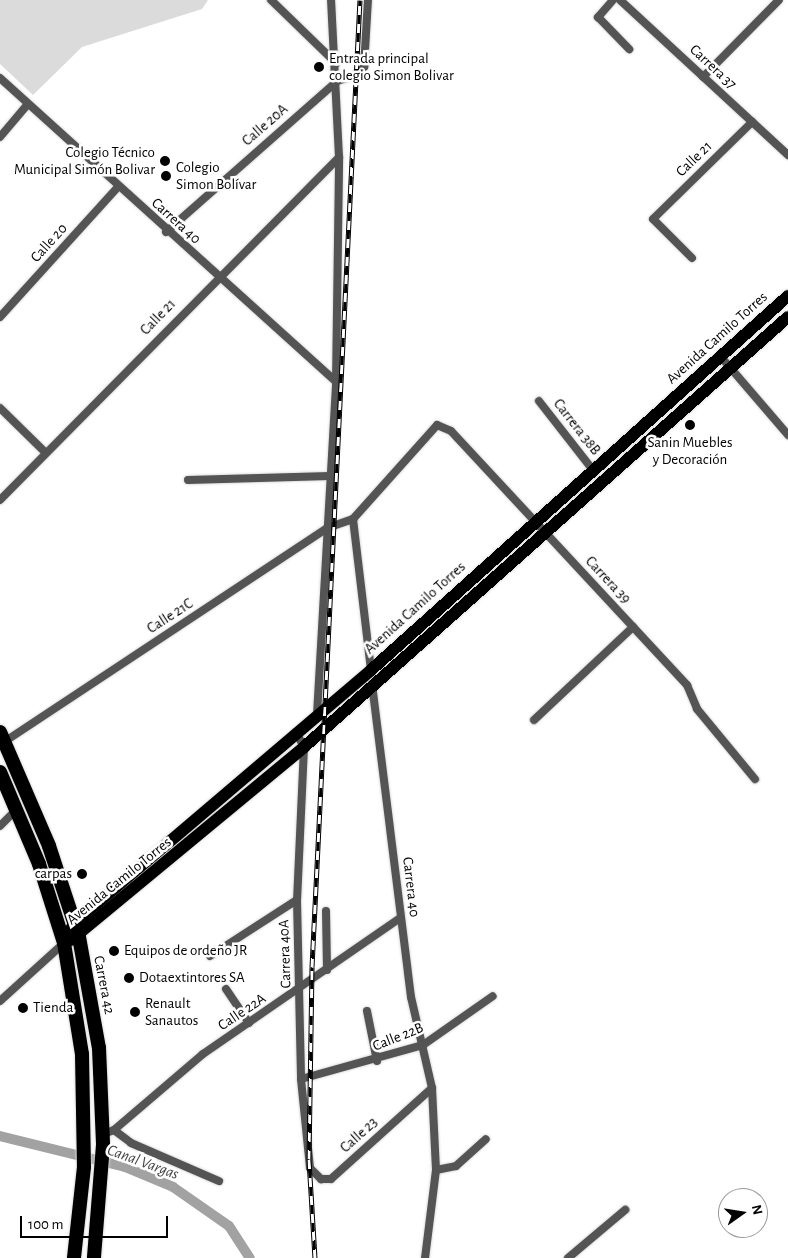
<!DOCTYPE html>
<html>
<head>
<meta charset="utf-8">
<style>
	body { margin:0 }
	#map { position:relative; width:788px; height:1258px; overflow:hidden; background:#fff; font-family:"Alegreya Sans",sans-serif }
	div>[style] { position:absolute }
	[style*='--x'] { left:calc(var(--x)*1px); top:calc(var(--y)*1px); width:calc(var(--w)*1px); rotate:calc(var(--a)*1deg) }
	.green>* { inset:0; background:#dbdbdb }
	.canal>* { height:10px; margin:-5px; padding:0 5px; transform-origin:5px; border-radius:5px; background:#a2a2a2 }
	.roads { filter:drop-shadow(0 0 1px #dbdbdb) drop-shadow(0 0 1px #dbdbdb) }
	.street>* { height:8px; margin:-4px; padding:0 4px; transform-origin:4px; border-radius:4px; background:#545454 }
	.primary>* { height:12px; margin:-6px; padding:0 6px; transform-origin:6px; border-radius:6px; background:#000 }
	.highway>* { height:14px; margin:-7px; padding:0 7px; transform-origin:7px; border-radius:7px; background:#000 }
	.rail>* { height:5px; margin-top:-2.5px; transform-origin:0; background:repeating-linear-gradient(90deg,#fff 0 9px,#000 0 18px); box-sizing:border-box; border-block:1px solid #000 }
	.dots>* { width:14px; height:14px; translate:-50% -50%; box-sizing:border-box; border:2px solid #fff; border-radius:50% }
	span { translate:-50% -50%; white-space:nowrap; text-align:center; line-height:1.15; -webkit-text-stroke:5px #fff; paint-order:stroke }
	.poi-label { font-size:15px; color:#000 }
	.left { translate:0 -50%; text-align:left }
	.right { translate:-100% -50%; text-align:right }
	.street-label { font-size:15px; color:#000 }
	.water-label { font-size:16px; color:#434343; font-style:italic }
	.north { position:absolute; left:718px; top:1188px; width:50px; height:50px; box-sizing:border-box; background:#fff; border:1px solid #999; border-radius:50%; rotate:77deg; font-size:14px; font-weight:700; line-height:20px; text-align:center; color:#000 }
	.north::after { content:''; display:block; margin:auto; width:18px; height:22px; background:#000; clip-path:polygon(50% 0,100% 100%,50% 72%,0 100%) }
	.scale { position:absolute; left:20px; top:1216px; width:148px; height:22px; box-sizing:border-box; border:2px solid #000; border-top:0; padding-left:6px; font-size:15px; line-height:18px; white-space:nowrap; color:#000; -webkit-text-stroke:4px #fff; paint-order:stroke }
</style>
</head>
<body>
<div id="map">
	<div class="green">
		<div style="clip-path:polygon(0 0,208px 0,202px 9px,82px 47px,33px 95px,0 64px)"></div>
	</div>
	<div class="canal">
		<div style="--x:0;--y:1136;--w:129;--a:13.9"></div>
		<div style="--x:125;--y:1167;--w:52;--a:22.6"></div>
		<div style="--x:173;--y:1187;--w:68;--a:34.9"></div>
		<div style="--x:229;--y:1226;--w:38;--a:57"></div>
	</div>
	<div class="roads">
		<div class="street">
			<div style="--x:271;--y:0;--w:91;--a:44.1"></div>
			<div style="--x:613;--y:0;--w:23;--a:131"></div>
			<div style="--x:598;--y:17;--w:45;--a:45.9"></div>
			<div style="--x:620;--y:0;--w:229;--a:42.7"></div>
			<div style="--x:703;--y:77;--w:108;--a:-45.4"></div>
			<div style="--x:0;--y:78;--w:453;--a:42.1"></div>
			<div style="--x:0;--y:137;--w:43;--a:-49.7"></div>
			<div style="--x:166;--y:232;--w:228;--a:-41.4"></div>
			<div style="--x:337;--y:81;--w:21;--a:-17"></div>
			<div style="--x:357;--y:75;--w:11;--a:-49"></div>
			<div style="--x:364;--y:67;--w:67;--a:-86.6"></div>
			<div style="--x:692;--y:258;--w:55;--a:-135"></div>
			<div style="--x:653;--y:219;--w:139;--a:-44.4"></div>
			<div style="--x:0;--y:317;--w:176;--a:-47.8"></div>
			<div style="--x:721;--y:357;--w:103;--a:49.3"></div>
			<div style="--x:539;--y:401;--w:88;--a:52"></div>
			<div style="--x:0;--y:408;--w:64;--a:44.4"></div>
			<div style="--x:188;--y:480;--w:142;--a:-1.6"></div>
			<div style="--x:0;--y:500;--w:482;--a:-45.3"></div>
			<div style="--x:353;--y:519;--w:153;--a:83.2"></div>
			<div style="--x:372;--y:684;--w:315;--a:82.9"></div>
			<div style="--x:411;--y:997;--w:93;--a:77"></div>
			<div style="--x:432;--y:1088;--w:82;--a:87.2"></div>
			<div style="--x:436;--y:1170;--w:89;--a:97.1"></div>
			<div style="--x:317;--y:715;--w:334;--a:-86.7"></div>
			<div style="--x:336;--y:382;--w:225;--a:-89.2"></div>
			<div style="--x:339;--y:157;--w:157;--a:-92.9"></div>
			<div style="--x:534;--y:720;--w:136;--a:-43.2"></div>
			<div style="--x:296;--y:732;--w:17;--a:62"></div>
			<div style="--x:304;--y:747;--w:153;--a:92.6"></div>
			<div style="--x:297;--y:900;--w:179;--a:88.7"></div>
			<div style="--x:301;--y:1079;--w:89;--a:84.2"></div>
			<div style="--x:310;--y:1168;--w:16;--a:45"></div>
			<div style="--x:321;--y:1179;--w:10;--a:0"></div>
			<div style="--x:331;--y:1179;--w:136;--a:-42"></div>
			<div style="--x:4;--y:742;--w:387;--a:-33.5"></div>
			<div style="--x:327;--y:528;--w:28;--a:-19"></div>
			<div style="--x:353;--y:519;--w:126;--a:-48.2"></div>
			<div style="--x:437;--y:425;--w:15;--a:23"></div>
			<div style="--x:451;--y:431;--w:347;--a:47.1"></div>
			<div style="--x:687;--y:685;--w:26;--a:67"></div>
			<div style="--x:697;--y:709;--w:91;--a:50.4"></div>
			<div style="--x:0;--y:826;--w:24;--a:-45"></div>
			<div style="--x:326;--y:911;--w:59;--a:89"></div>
			<div style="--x:210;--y:956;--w:103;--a:-32.8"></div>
			<div style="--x:226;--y:989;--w:41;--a:55.9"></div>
			<div style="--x:0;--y:1001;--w:86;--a:-42.2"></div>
			<div style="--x:367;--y:1011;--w:51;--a:78.7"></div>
			<div style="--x:301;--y:1079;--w:127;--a:-15.6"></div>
			<div style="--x:423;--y:1045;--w:85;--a:-35"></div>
			<div style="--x:114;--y:1130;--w:21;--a:37"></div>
			<div style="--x:131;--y:1143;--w:96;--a:23.4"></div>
			<div style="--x:103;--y:1134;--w:12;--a:-20"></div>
			<div style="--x:114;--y:1130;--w:117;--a:-40.5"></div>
			<div style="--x:203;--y:1054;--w:239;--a:-34.6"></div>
			<div style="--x:436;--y:1170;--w:20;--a:-11"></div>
			<div style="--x:456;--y:1166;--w:40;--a:-42"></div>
			<div style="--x:568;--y:1258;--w:75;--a:-40.1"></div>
		</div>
		<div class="primary">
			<div style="--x:71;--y:940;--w:303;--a:-39.6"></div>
			<div style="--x:304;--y:747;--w:647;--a:-41.62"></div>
			<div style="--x:64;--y:943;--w:22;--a:-63"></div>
			<div style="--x:74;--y:923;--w:390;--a:-40.4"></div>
			<div style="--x:371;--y:670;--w:560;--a:-41.89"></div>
		</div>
		<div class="highway">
			<div style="--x:0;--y:732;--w:124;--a:66.7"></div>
			<div style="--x:49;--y:846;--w:96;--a:71.8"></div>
			<div style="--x:79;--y:937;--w:113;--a:79.8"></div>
			<div style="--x:99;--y:1048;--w:97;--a:87.6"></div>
			<div style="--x:103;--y:1145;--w:113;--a:94.6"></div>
			<div style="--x:0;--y:772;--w:100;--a:67"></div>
			<div style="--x:39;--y:864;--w:83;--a:72.4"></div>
			<div style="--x:64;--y:943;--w:112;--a:80.8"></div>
			<div style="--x:82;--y:1054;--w:113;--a:89"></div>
			<div style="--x:84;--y:1167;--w:92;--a:96.3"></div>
		</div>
	</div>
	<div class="rail">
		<div style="--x:315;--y:1258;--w:99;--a:-93.5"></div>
		<div style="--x:309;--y:1159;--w:192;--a:-89.1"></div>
		<div style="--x:312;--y:967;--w:968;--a:-87.16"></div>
	</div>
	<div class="dots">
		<div style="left:319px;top:67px;background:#000"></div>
		<div style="left:165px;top:161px;background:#000"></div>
		<div style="left:166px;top:176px;background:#000"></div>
		<div style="left:690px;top:425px;background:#000"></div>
		<div style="left:82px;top:874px;background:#000"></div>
		<div style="left:114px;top:951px;background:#000"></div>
		<div style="left:129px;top:978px;background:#000"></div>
		<div style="left:23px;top:1008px;background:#000"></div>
		<div style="left:135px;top:1012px;background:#000"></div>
	</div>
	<div class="poi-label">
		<span class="left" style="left:329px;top:67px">Entrada principal<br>colegio Simon Bolivar</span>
		<span class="right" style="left:155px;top:161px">Colegio Técnico<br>Municipal Simón Bolivar</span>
		<span class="left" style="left:176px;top:176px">Colegio<br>Simon Bolívar</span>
		<span style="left:690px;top:451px">Sanin Muebles<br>y Decoración</span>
		<span class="right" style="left:72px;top:874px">carpas</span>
		<span class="left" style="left:124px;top:951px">Equipos de ordeño JR</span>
		<span class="left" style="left:139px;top:978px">Dotaextintores SA</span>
		<span class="left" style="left:145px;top:1012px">Renault<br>Sanautos</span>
		<span class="left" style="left:33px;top:1008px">Tienda</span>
	</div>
	<div class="street-label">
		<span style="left:713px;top:67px;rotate:43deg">Carrera 37</span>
		<span style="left:265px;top:125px;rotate:-41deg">Calle 20A</span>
		<span style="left:694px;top:159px;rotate:-44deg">Calle 21</span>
		<span style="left:176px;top:221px;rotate:42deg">Carrera 40</span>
		<span style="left:49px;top:243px;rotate:-48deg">Calle 20</span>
		<span style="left:158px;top:317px;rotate:-46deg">Calle 21</span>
		<span style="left:717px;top:338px;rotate:-42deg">Avenida Camilo Torres</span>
		<span style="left:577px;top:427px;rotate:52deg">Carrera 38B</span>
		<span style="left:608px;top:580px;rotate:47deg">Carrera 39</span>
		<span style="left:415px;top:608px;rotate:-42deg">Avenida Camilo Torres</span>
		<span style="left:170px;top:616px;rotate:-33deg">Calle 21C</span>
		<span style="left:119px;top:881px;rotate:-39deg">Avenida Camilo Torres</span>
		<span style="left:411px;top:887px;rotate:83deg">Carrera 40</span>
		<span style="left:285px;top:954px;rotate:-92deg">Carrera 40A</span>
		<span style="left:104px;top:985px;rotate:79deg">Carrera 42</span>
		<span style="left:242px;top:1012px;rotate:-34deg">Calle 22A</span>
		<span style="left:398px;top:1037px;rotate:-22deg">Calle 22B</span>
		<span style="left:359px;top:1135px;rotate:-42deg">Calle 23</span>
	</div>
	<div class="water-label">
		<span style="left:143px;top:1162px;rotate:20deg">Canal Vargas</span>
	</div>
	<div class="north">N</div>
	<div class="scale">100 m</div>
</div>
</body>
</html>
